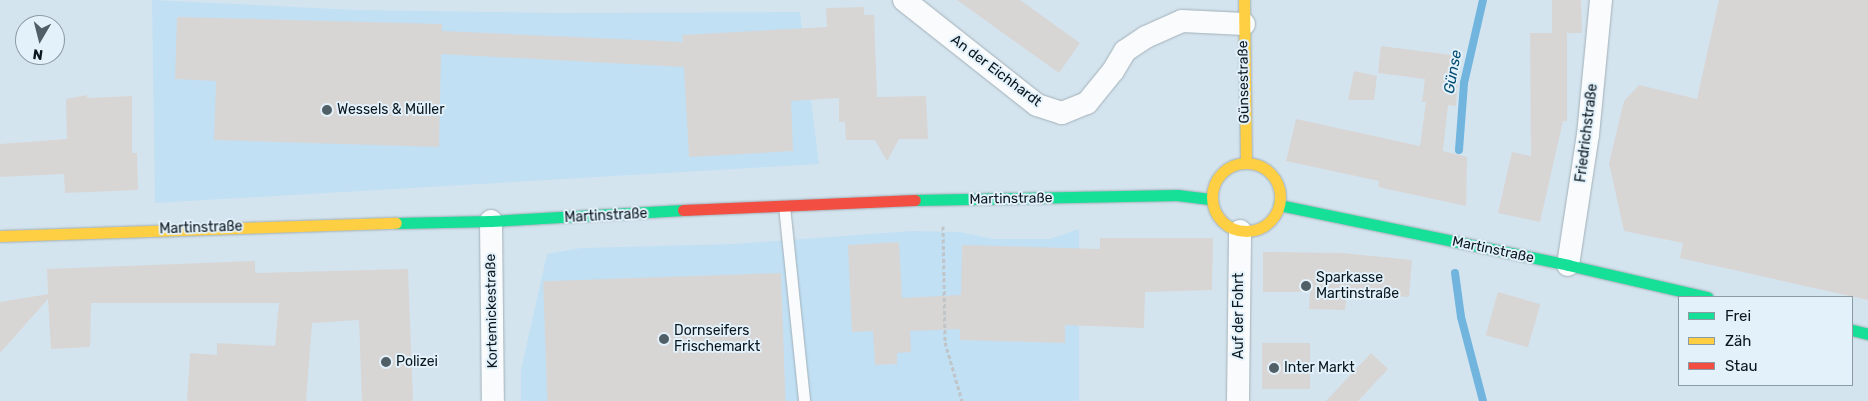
<!DOCTYPE html>
<html>
<head>
<meta charset="utf-8">
<style>
	body { margin:0 }
	#map { position:relative; width:1868px; height:401px; overflow:hidden; background:#d4e4ee; font-family:Rubik,sans-serif }
	div>[style] { position:absolute }
	[style*='--x'] { left:calc(var(--x)*1px); top:calc(var(--y)*1px); width:calc(var(--w)*1px); rotate:calc(var(--a)*1deg) }
	.built>* { inset:0; background:#c1e0f4 }
	.stream>* { height:8px; margin:-4px; padding:0 4px; transform-origin:4px; border-radius:4px; background:#71b5df }
	.building>* { inset:0; background:#d8d5d5; transform-origin:0 0 }
	.path>* { height:3px; margin-top:-1.5px; transform-origin:0; background:repeating-linear-gradient(90deg,#bfc5c8 0 4px,transparent 0 6.5px) }
	.roads { filter:drop-shadow(0 0 1px #a2b0b9) drop-shadow(0 0 1px #a2b0b9) }
	.lane>* { height:11px; margin:-5.5px; padding:0 5.5px; transform-origin:5.5px; border-radius:5.5px; background:#f9fbfc }
	.street>* { height:22px; margin:-11px; padding:0 11px; transform-origin:11px; border-radius:11px; background:#f9fbfc }
	.fast>* { height:11px; margin:-5.5px; padding:0 5.5px; transform-origin:5.5px; border-radius:5.5px; background:#16e098 }
	.slow>* { height:11px; margin:-5.5px; padding:0 5.5px; transform-origin:5.5px; border-radius:5.5px; background:#ffcf43 }
	.slow>.ring { margin:-5.5px; padding:0; box-sizing:content-box; background:none; border:11px solid #ffcf43; border-radius:50% }
	.jam>* { height:11px; margin:-5.5px; padding:0 5.5px; transform-origin:5.5px; border-radius:5.5px; background:#f24e42 }
	.dots>* { width:14px; height:14px; translate:-50% -50%; box-sizing:border-box; border:2px solid #e3f1fb; border-radius:50% }
	span { translate:-50% -50%; white-space:nowrap; text-align:center; line-height:1.15; -webkit-text-stroke:4px #e3f1fb; paint-order:stroke }
	.street-label { font-size:14px; color:#0a171f }
	.poi-label { font-size:14px; color:#0a171f }
	.left { translate:0 -50%; text-align:left }
	.water-label { font-size:15px; color:#004c71; font-style:italic }
	.legend { position:absolute; left:1678px; top:296px; width:175px; height:90px; box-sizing:border-box; background:#e3f1fb; border:1px solid #8c9aa3; margin:0; padding:6px 9px; list-style:none; font-size:15px; color:#0a171f }
	.legend li { display:flex; align-items:center; gap:10px; height:25px }
	.legend b { width:25px; border:1px solid #8c9aa3 }
	.north { position:absolute; left:15px; top:15px; width:50px; height:50px; box-sizing:border-box; background:#e3f1fb; border:1px solid #8c9aa3; border-radius:50%; rotate:188deg; font-size:14px; font-weight:700; line-height:20px; text-align:center; color:#0a171f }
	.north::after { content:''; display:block; margin:auto; width:18px; height:22px; background:#515f67; clip-path:polygon(50% 0,100% 100%,50% 72%,0 100%) }
</style>
</head>
<body>
<div id="map">
	<div class="built">
		<div style="clip-path:polygon(152px 0,357px 10px,555px 13px,800px 12px,819px 164px,155px 203px)"></div>
		<div style="clip-path:polygon(1079px 229px,1079px 401px,521px 401px,521px 370px,547px 254px,581px 248px,735px 244px,911px 231px,960px 232px,993px 239px,1050px 239px)"></div>
	</div>
	<div class="stream">
		<div style="--x:1459;--y:150;--w:67;--a:-85.7"></div>
		<div style="--x:1464;--y:83;--w:85;--a:-77.1"></div>
		<div style="--x:1455;--y:273;--w:44;--a:82.2"></div>
		<div style="--x:1461;--y:317;--w:87;--a:75.3"></div>
	</div>
	<div class="building">
		<div style="clip-path:polygon(957px 0,1020px 0,1080px 43px,1059px 73px)"></div>
		<div style="clip-path:polygon(1552px 0,1581px 0,1582px 33px,1567px 33px,1567px 121px,1563px 121px,1540px 222px,1498px 213px,1512px 152px,1531px 156px,1530px 33px,1552px 33px)"></div>
		<div style="clip-path:polygon(1719px 0,1868px 0,1868px 300px,1680px 258px,1683px 243px,1624px 231px,1609px 163px,1624px 101px,1639px 85px,1697px 99px)"></div>
		<div style="clip-path:polygon(864px 7px,864px 15px,874px 15px,877px 97px,926px 96px,928px 139px,899px 139px,887px 161px,875px 140px,846px 140px,845px 122px,839px 122px,839px 98px,791px 101px,793px 151px,689px 157px,684px 67px,441px 54px,439px 147px,214px 140px,216px 81px,175px 79px,177px 17px,442px 24px,442px 31px,683px 42px,682px 35px,827px 27px,826px 8px)"></div>
		<div style="clip-path:polygon(1381px 46px,1459px 56px,1456px 106px,1448px 105px,1443px 151px,1467px 157px,1466px 206px,1378px 187px,1379px 181px,1286px 161px,1296px 119px,1420px 146px,1426px 102px,1422px 102px,1425px 79px,1378px 73px)"></div>
		<div style="clip-path:polygon(1354px 71px,1377px 76px,1374px 100px,1348px 100px)"></div>
		<div style="clip-path:polygon(87px 95px,87px 98px,132px 96px,132px 153px,137px 153px,138px 190px,65px 193px,64px 174px,0 177px,0 144px,67px 139px,66px 99px)"></div>
		<div style="clip-path:polygon(1100px 238px,1213px 238px,1212px 290px,1145px 292px,1144px 328px,1065px 325px,1065px 343px,960px 340px,960px 329px,910px 331px,911px 352px,897px 353px,897px 364px,875px 365px,873px 331px,852px 332px,848px 245px,899px 242px,902px 298px,961px 295px,962px 245px,1100px 249px)"></div>
		<div style="clip-path:polygon(1263px 252px,1342px 253px,1412px 260px,1409px 297px,1347px 293px,1345px 310px,1309px 309px,1310px 292px,1263px 292px)"></div>
		<div style="clip-path:polygon(255px 261px,255px 273px,408px 269px,413px 401px,362px 401px,359px 320px,312px 323px,306px 401px,187px 401px,190px 353px,217px 355px,217px 343px,275px 346px,279px 303px,91px 303px,90px 347px,51px 349px,48px 299px,0 353px,0 302px,48px 294px,47px 269px)"></div>
		<div style="left:781px;top:273px;width:128px;height:238px;rotate:88deg"></div>
		<div style="left:1498px;top:292px;width:44px;height:45px;rotate:16deg"></div>
		<div style="left:1262px;top:343px;width:48px;height:46px"></div>
		<div style="clip-path:polygon(1371px 353px,1388px 369px,1358px 401px,1326px 401px)"></div>
	</div>
	<div class="path">
		<div style="--x:943;--y:226;--w:116;--a:89"></div>
		<div style="--x:945;--y:342;--w:61;--a:73.9"></div>
	</div>
	<div class="roads">
		<div class="lane">
			<div style="--x:784;--y:206;--w:196;--a:84.1"></div>
		</div>
		<div class="street">
			<div style="--x:904;--y:0;--w:169;--a:38.3"></div>
			<div style="--x:1037;--y:105;--w:26;--a:18"></div>
			<div style="--x:1062;--y:113;--w:27;--a:-22"></div>
			<div style="--x:1087;--y:103;--w:41;--a:-50.9"></div>
			<div style="--x:1113;--y:71;--w:23;--a:-59"></div>
			<div style="--x:1125;--y:51;--w:25;--a:-34"></div>
			<div style="--x:1146;--y:37;--w:39;--a:-24"></div>
			<div style="--x:1182;--y:21;--w:62;--a:2.8"></div>
			<div style="--x:491;--y:221;--w:180;--a:89.4"></div>
			<div style="--x:1568;--y:265;--w:132;--a:-81.3"></div>
			<div style="--x:1588;--y:135;--w:136;--a:-84.5"></div>
			<div style="--x:1238;--y:401;--w:170;--a:-89.3"></div>
		</div>
		<div class="fast">
			<div style="--x:915;--y:200;--w:262;--a:-1.1"></div>
			<div style="--x:1177;--y:195;--w:35;--a:7"></div>
			<div style="--x:1279;--y:205;--w:295;--a:11.7"></div>
			<div style="--x:1568;--y:265;--w:143;--a:13"></div>
			<div style="--x:396;--y:223;--w:95;--a:-1.2"></div>
			<div style="--x:491;--y:221;--w:192;--a:-3.3"></div>
			<div style="--x:1852;--y:330;--w:16;--a:14"></div>
		</div>
		<div class="slow">
			<div style="--x:1244;--y:0;--w:163;--a:89.3"></div>
			<div class="ring" style="left:1212px;top:163px;width:57px;height:57px"></div>
			<div style="--x:0;--y:236;--w:396;--a:-1.9"></div>
		</div>
		<div class="jam">
			<div style="--x:683;--y:210;--w:232;--a:-2.5"></div>
		</div>
	</div>
	<div class="dots">
		<div style="left:327px;top:110px;background:#515f67"></div>
		<div style="left:1306px;top:286px;background:#515f67"></div>
		<div style="left:664px;top:339px;background:#515f67"></div>
		<div style="left:386px;top:362px;background:#515f67"></div>
		<div style="left:1274px;top:368px;background:#515f67"></div>
	</div>
	<div class="street-label">
		<span style="left:996px;top:71px;rotate:37deg">An der Eichhardt</span>
		<span style="left:1244px;top:82px;rotate:-91deg">Günsestraße</span>
		<span style="left:1587px;top:133px;rotate:-83deg">Friedrichstraße</span>
		<span style="left:1011px;top:199px;rotate:-1deg">Martinstraße</span>
		<span style="left:606px;top:216px;rotate:-3deg">Martinstraße</span>
		<span style="left:201px;top:228px;rotate:-2deg">Martinstraße</span>
		<span style="left:1493px;top:250px;rotate:12deg">Martinstraße</span>
		<span style="left:492px;top:311px;rotate:-91deg">Kortemickestraße</span>
		<span style="left:1239px;top:316px;rotate:-90deg">Auf der Fohrt</span>
	</div>
	<div class="poi-label">
		<span class="left" style="left:337px;top:110px">Wessels &amp; Müller</span>
		<span class="left" style="left:1316px;top:286px">Sparkasse<br>Martinstraße</span>
		<span class="left" style="left:674px;top:339px">Dornseifers<br>Frischemarkt</span>
		<span class="left" style="left:396px;top:362px">Polizei</span>
		<span class="left" style="left:1284px;top:368px">Inter Markt</span>
	</div>
	<div class="water-label">
		<span style="left:1453px;top:72px;rotate:-80deg">Günse</span>
	</div>
	<ul class="legend">
	<li><b style="height:6px;background:#16e098"></b>Frei</li>
	<li><b style="height:6px;background:#ffcf43"></b>Zäh</li>
	<li><b style="height:6px;background:#f24e42"></b>Stau</li>
	</ul>
	<div class="north">N</div>
</div>
</body>
</html>
